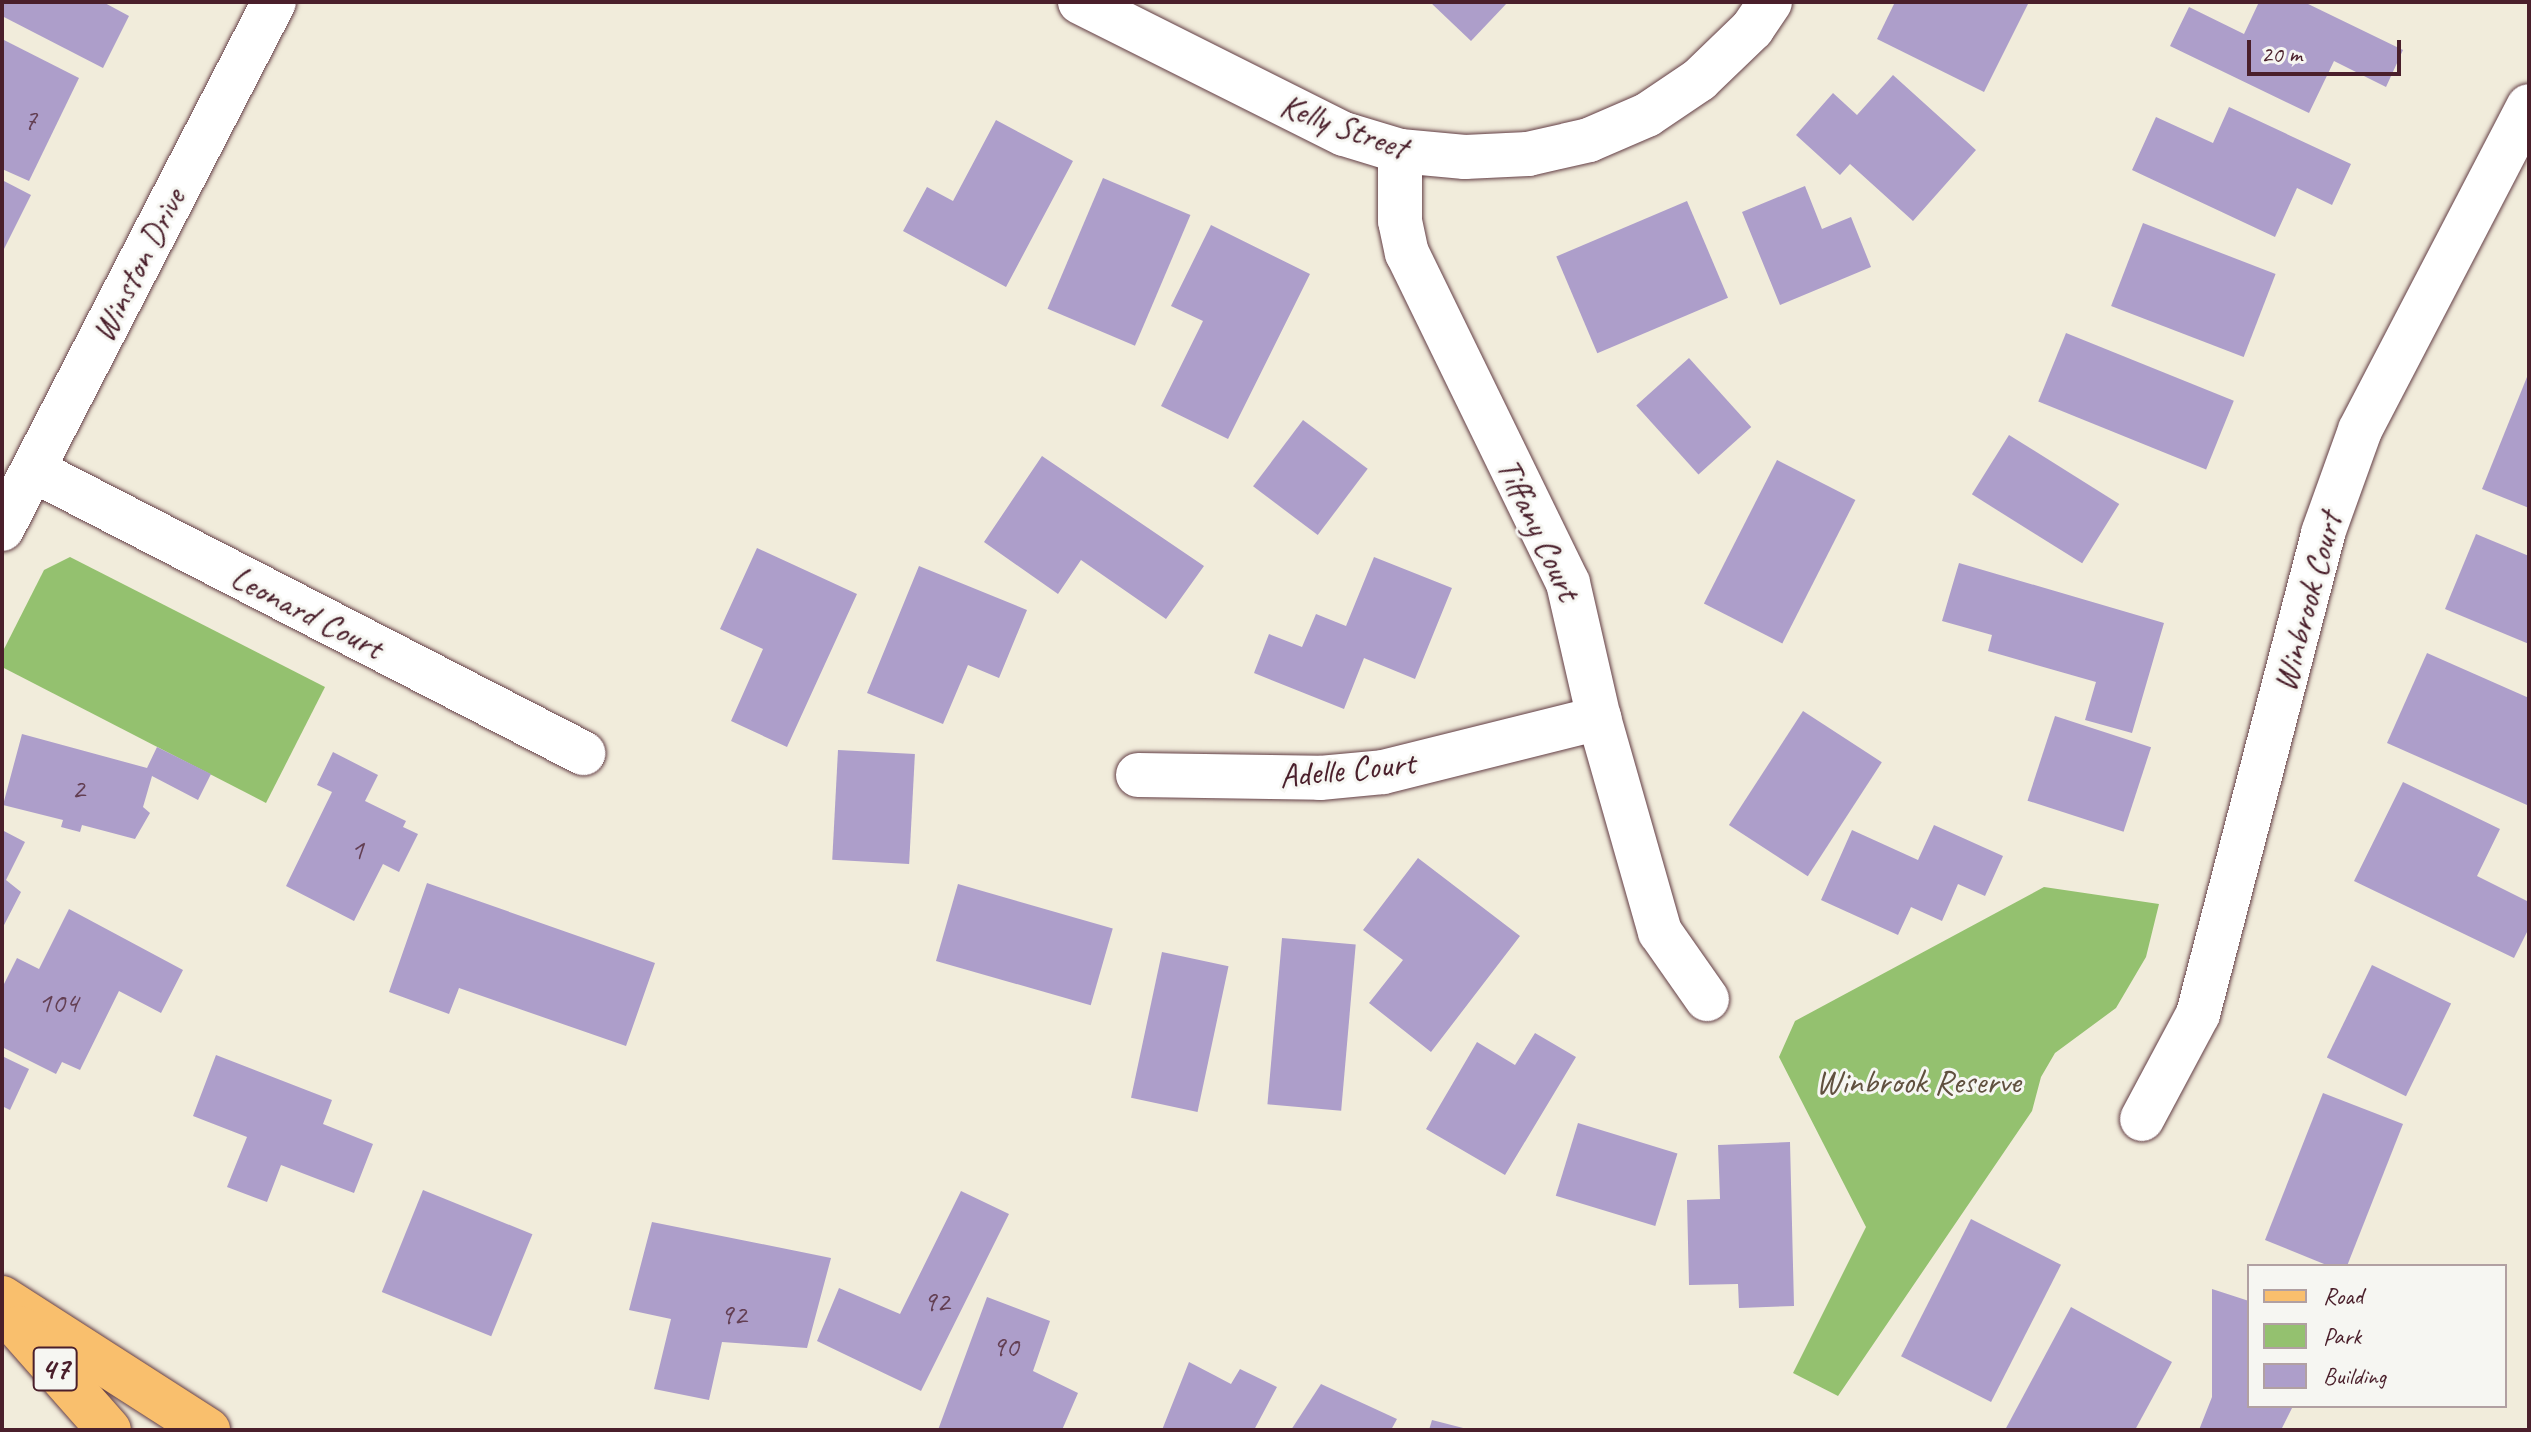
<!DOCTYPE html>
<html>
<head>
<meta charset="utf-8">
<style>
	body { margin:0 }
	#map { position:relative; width:2531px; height:1432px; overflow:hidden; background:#f1ecdb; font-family:Caveat,sans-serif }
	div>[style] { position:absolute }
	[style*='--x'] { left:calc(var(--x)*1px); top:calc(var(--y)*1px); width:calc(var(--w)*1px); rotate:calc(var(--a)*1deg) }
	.green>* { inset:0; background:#94c16f }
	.building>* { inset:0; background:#ad9eca; transform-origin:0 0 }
	.roads { filter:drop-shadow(0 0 2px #633e45) drop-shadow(0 0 2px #633e45) }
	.minor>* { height:44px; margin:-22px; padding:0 22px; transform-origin:22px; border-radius:22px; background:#fff }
	.major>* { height:44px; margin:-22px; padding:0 22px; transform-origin:22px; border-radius:22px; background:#f9bf6d }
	span { translate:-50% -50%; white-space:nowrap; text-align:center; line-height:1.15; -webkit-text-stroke:6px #f6f6f2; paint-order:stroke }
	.number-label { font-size:30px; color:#633f53 }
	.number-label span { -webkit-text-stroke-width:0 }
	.shield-label span { padding:2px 6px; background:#f6f6f2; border:2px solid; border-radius:6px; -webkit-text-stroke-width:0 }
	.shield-label { font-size:32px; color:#4a1f2b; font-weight:700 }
	.street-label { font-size:34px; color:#4a1f2b }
	.park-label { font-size:34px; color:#60503f }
	.frame { position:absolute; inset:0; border:4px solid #4a1f2b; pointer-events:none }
	.legend { position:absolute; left:2247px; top:1264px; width:260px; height:144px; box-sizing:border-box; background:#f6f6f2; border:2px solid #b1a0a2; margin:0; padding:10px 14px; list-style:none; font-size:24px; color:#4a1f2b }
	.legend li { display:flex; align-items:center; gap:16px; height:40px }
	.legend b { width:40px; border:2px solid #b1a0a2 }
	.scale { position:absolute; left:2247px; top:40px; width:154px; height:36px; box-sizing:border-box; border:4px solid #4a1f2b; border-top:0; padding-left:10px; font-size:24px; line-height:28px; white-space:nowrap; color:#4a1f2b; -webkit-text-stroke:6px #f6f6f2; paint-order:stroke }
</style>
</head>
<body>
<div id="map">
	<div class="green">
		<div style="clip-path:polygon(70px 557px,325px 687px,266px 803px,2px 667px,2px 653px,44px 570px)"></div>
		<div style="clip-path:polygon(2044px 887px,2159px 904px,2146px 957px,2116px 1008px,2055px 1053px,2041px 1077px,2032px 1111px,1838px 1396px,1793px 1373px,1866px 1227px,1779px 1057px,1795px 1021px)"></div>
	</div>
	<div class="building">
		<div style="clip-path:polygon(2px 2px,103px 2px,129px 16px,103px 68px,2px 16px)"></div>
		<div style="clip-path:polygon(1430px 2px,1508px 2px,1471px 41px)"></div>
		<div style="clip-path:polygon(1895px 2px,2029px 2px,1984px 92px,1877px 39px)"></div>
		<div style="clip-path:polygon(2259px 2px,2304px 2px,2403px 50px,2386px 87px,2334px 61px,2309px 113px,2170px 46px,2189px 7px,2244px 34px)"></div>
		<div style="clip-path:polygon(2px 39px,79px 78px,29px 181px,2px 169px)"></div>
		<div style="clip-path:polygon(1893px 75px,1976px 150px,1913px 221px,1850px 164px,1840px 175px,1796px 135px,1833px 93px,1857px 115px)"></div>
		<div style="clip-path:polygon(2229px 107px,2351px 164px,2332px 205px,2297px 188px,2275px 237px,2132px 170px,2156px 117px,2213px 143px)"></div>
		<div style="clip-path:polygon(996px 120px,1073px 161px,1006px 287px,903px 231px,927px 187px,953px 201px)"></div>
		<div style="left:1103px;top:178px;width:95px;height:142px;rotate:23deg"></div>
		<div style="clip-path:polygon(2px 180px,31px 195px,2px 253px)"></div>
		<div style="clip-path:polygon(1805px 186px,1822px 229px,1851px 217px,1871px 267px,1780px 305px,1742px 212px)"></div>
		<div style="left:1687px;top:201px;width:105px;height:142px;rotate:67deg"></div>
		<div style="left:2143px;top:223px;width:142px;height:89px;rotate:21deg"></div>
		<div style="clip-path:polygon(1211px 225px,1310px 274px,1228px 439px,1161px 406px,1203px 321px,1171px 306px)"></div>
		<div style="left:2066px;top:333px;width:181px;height:74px;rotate:22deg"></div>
		<div style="left:1689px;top:358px;width:93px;height:71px;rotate:48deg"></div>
		<div style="clip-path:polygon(2529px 372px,2529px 508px,2482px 489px)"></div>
		<div style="left:1303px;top:420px;width:81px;height:83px;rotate:37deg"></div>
		<div style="left:2009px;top:435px;width:130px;height:70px;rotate:32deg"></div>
		<div style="clip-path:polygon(1042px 456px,1204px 566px,1166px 619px,1081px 560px,1058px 594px,984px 542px)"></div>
		<div style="left:1777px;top:460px;width:88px;height:161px;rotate:27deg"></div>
		<div style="clip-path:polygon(2476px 534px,2529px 556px,2529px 644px,2445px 609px)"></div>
		<div style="clip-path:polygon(757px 548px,857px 594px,787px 747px,731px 721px,763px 649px,720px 629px)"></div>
		<div style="clip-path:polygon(1374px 557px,1452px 588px,1415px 679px,1364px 658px,1344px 709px,1254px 673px,1269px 634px,1302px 647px,1316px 614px,1346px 626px)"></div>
		<div style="clip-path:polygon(1959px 563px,2164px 623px,2132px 733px,2085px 720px,2096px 682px,1988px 651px,1992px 635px,1942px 621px)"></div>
		<div style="clip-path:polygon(919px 566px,1027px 610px,999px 678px,968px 665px,943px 724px,867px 693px)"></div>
		<div style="clip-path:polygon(2427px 653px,2529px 698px,2527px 805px,2387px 743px)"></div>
		<div style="left:1803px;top:711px;width:94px;height:136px;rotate:33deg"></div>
		<div style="left:2055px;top:716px;width:101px;height:89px;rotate:18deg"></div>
		<div style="clip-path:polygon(22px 734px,147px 768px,157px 747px,211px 774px,198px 800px,152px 776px,143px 807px,150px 813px,135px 839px,82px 825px,80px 832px,61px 827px,63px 820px,3px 805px)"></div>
		<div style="left:838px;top:750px;width:77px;height:110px;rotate:3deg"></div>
		<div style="clip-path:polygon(333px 752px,378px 775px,365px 801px,406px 821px,403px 827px,418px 834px,399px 872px,383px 864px,354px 921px,286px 886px,332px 792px,317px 785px)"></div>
		<div style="clip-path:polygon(2403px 782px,2500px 829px,2477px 876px,2529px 902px,2529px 928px,2514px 958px,2354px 881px)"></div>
		<div style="clip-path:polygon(1934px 825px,2003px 856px,1985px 896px,1958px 884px,1942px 921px,1911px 907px,1898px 935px,1821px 900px,1852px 830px,1918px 860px)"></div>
		<div style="clip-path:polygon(2px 830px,25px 842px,6px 880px,21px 892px,2px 929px)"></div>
		<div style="clip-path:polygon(1418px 858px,1520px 936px,1431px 1052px,1369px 1003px,1403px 960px,1363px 930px)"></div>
		<div style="clip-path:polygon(427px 883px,655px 963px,626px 1046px,459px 988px,449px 1014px,389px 992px)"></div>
		<div style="left:958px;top:884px;width:161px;height:80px;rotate:16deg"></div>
		<div style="clip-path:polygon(69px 909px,183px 970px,161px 1013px,119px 991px,80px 1070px,62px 1062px,56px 1074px,2px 1047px,2px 988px,17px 958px,39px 969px)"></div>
		<div style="left:1282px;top:938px;width:74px;height:167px;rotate:5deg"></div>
		<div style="left:1162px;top:952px;width:68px;height:149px;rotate:12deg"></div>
		<div style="left:2372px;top:965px;width:88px;height:103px;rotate:26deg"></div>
		<div style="clip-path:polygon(1535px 1033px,1576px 1057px,1505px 1175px,1426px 1129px,1477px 1042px,1515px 1065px)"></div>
		<div style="clip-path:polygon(216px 1055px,332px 1100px,323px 1124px,373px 1144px,354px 1193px,281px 1165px,267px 1202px,227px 1187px,247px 1137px,193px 1116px)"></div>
		<div style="clip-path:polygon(2px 1056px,29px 1069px,10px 1110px,2px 1106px)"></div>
		<div style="clip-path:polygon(2323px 1093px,2403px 1124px,2347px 1266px,2329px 1266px,2265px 1240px)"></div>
		<div style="left:1578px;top:1123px;width:104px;height:76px;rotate:17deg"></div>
		<div style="clip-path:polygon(1790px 1142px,1794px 1306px,1739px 1308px,1738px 1284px,1689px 1285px,1687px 1200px,1720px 1199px,1718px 1145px)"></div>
		<div style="left:423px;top:1190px;width:118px;height:110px;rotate:22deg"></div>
		<div style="clip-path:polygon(961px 1191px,1009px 1214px,921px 1391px,817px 1341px,839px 1288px,900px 1314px)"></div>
		<div style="left:1971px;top:1219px;width:101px;height:154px;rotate:27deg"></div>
		<div style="clip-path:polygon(652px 1222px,831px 1258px,807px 1348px,722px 1342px,709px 1400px,654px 1389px,671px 1319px,629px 1310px)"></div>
		<div style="clip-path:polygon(2212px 1289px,2249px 1301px,2249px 1406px,2293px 1406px,2281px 1430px,2199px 1430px,2212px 1397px)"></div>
		<div style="clip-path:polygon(987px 1297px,1050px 1321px,1033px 1371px,1078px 1393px,1062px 1430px,938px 1430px)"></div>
		<div style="clip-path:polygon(2071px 1307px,2172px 1362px,2135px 1430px,2005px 1430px)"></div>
		<div style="clip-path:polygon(1189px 1362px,1231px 1384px,1240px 1369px,1277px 1387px,1254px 1430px,1162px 1430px)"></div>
		<div style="clip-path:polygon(1321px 1384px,1397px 1419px,1391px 1430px,1291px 1430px)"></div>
		<div style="clip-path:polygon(1432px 1420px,1467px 1429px,1467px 1430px,1429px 1430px)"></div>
	</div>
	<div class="roads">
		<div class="minor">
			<div style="--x:1080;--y:2;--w:295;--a:26.6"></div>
			<div style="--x:1344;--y:134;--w:59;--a:16.9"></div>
			<div style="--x:1400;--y:151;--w:65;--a:5.3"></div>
			<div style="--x:1465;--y:157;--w:63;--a:-2.7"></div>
			<div style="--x:1528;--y:154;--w:63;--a:-12.9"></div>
			<div style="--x:1589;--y:140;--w:63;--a:-23.3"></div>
			<div style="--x:1647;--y:115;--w:63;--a:-33.9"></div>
			<div style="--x:1699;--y:80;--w:74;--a:-43.9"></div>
			<div style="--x:1752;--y:29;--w:32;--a:-56"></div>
			<div style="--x:1400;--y:151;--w:70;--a:90"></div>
			<div style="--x:1400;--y:221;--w:33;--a:78"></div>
			<div style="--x:1407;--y:253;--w:367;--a:64"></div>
			<div style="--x:1568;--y:583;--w:139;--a:77.1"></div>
			<div style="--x:1599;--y:718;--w:223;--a:74.1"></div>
			<div style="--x:1660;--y:932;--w:82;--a:55"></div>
			<div style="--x:33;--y:470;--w:619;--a:27.23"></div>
			<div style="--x:2;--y:529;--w:593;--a:-62.7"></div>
			<div style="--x:1138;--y:775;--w:182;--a:0.9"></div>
			<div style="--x:1320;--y:778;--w:63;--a:-5.4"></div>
			<div style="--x:1383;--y:772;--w:223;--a:-14"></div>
			<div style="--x:2142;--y:1119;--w:119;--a:-61.9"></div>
			<div style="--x:2198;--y:1014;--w:497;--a:-75.4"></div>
			<div style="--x:2323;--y:533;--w:109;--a:-70.2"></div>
			<div style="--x:2360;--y:430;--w:365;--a:-62.5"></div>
		</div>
		<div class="major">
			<div style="--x:2;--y:1298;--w:245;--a:32.7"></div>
			<div style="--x:19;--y:1328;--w:136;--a:48.6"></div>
		</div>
	</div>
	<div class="number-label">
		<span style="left:30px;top:119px">7</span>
		<span style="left:78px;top:788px">2</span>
		<span style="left:357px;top:849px">1</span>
		<span style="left:58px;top:1002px">104</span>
		<span style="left:936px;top:1301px">92</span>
		<span style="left:733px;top:1314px">92</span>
		<span style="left:1005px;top:1346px">90</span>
	</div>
	<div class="shield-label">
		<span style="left:55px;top:1369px">47</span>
	</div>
	<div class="street-label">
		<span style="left:1344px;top:126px;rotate:20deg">Kelly Street</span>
		<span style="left:138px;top:265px;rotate:-63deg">Winston Drive</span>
		<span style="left:1539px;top:529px;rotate:65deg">Tiffany Court</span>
		<span style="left:2307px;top:602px;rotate:-75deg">Winbrook Court</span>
		<span style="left:307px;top:612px;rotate:27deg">Leonard Court</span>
		<span style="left:1347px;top:769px;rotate:-6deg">Adelle Court</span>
	</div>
	<div class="park-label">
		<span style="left:1918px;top:1082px">Winbrook Reserve</span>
	</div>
	<div class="frame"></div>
	<ul class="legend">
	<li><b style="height:10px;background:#f9bf6d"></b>Road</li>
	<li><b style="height:22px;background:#94c16f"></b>Park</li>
	<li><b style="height:22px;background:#ad9eca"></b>Building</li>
	</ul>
	<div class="scale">20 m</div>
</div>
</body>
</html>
